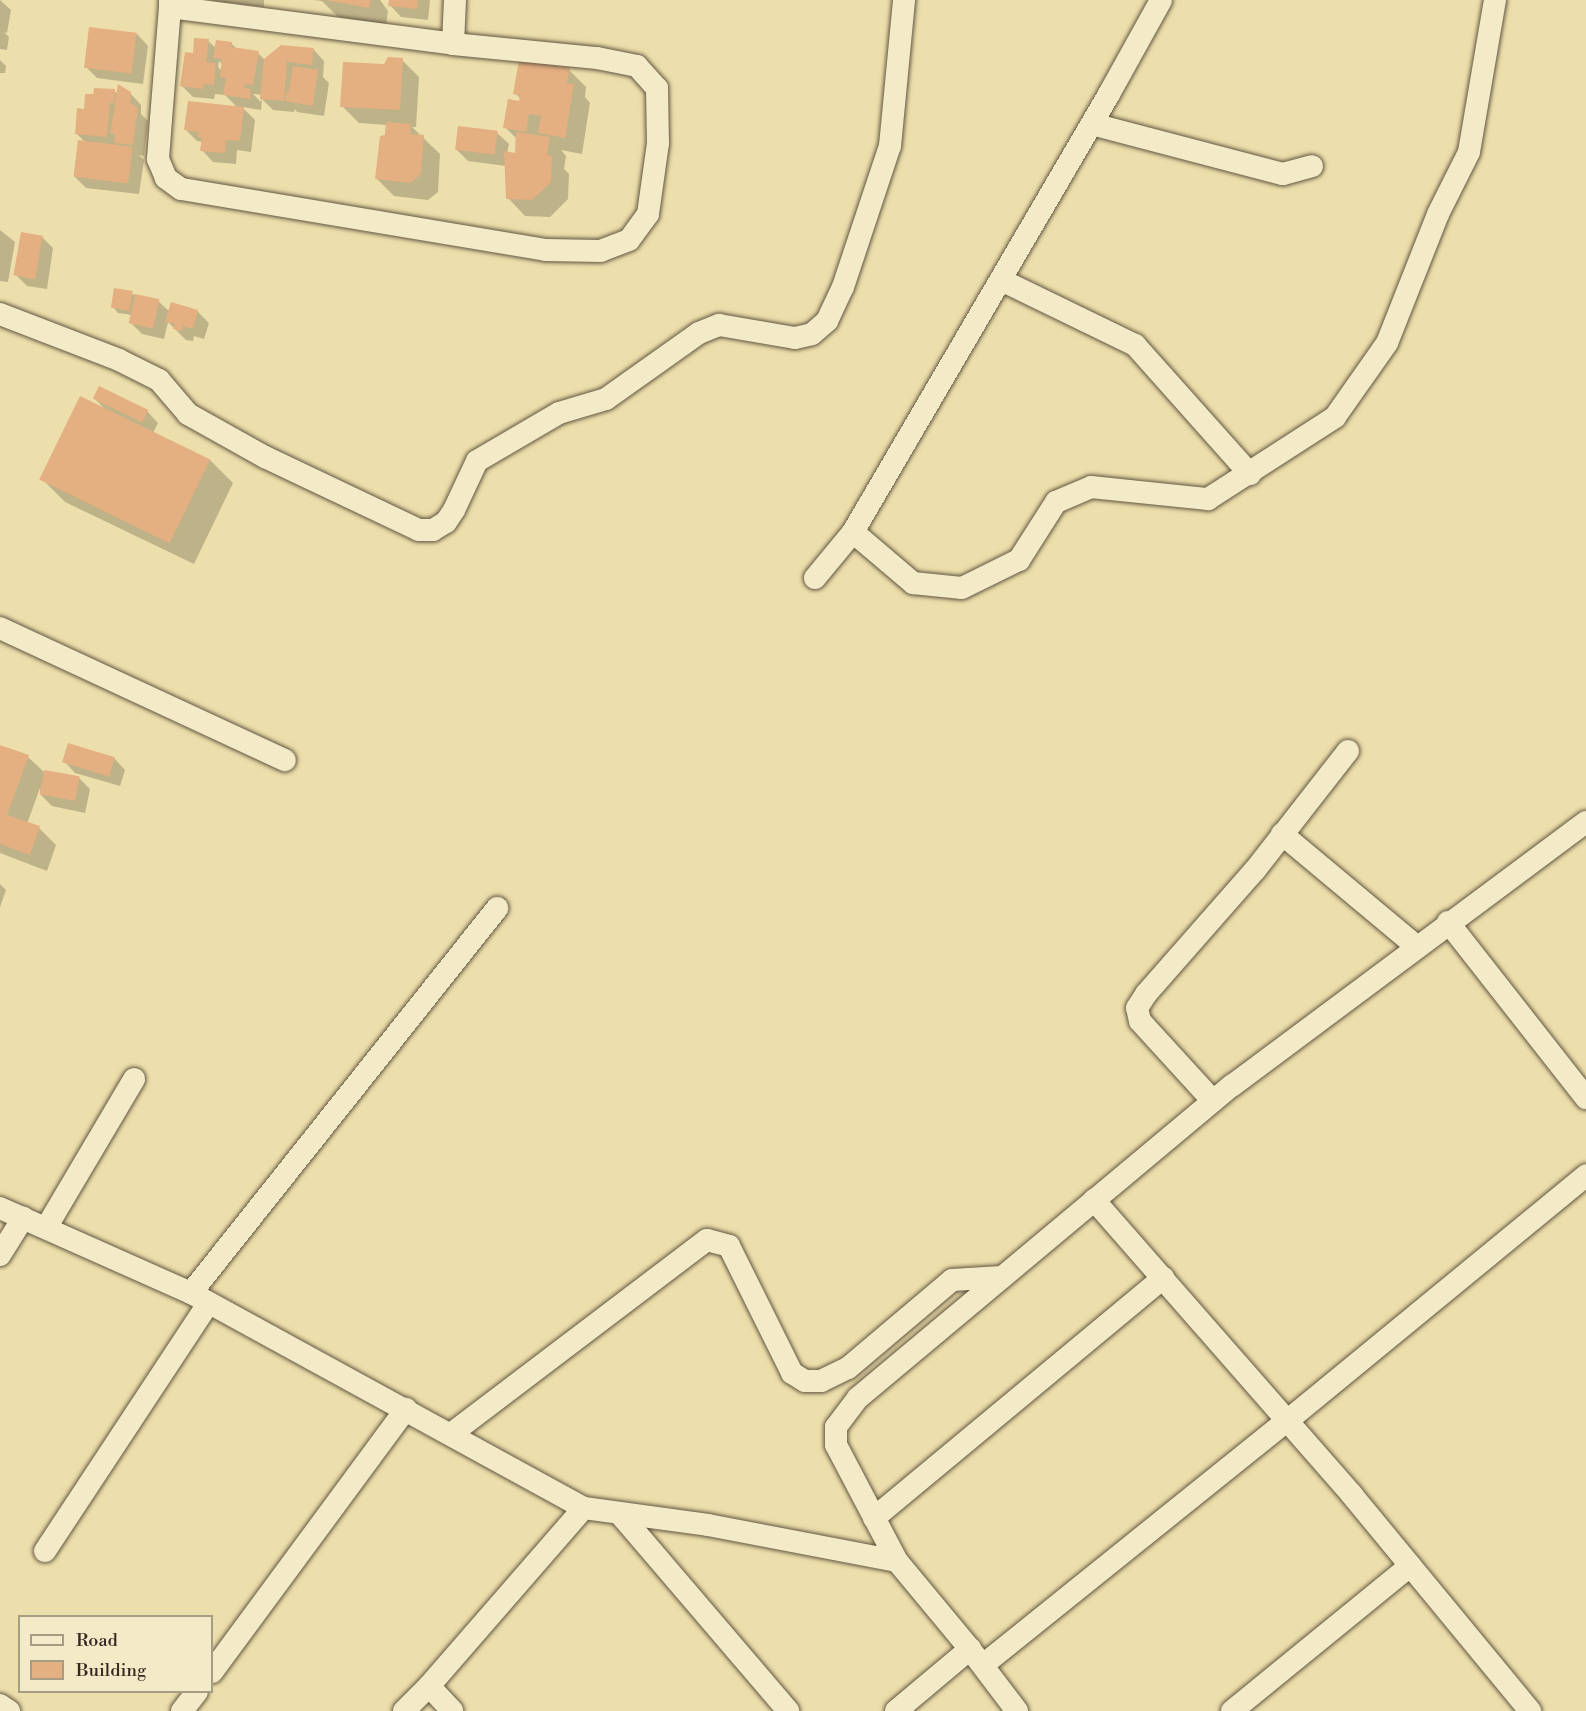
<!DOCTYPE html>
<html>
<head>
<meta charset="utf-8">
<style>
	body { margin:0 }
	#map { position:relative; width:1586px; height:1711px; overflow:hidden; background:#eddfab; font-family:"Libre Bodoni",serif }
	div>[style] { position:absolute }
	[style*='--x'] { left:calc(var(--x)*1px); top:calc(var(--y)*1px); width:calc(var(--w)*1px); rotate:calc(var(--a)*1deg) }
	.shadow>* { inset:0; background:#0003 }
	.building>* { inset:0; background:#e4af81; transform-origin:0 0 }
	.roads { filter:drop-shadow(0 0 2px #625642) drop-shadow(0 0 2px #625642) }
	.minor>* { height:22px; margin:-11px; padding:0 11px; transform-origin:11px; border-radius:11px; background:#f3eac8 }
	span { translate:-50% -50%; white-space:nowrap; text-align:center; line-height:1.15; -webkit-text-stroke:4.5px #f3eac8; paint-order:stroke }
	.legend { position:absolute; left:18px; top:1615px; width:195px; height:78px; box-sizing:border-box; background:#f3eac8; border:2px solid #a79c84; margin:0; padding:8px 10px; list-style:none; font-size:18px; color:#34281f }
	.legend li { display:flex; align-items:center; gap:12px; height:30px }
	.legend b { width:30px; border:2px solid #a79c84 }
</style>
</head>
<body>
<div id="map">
	<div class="shadow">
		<div style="clip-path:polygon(0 0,11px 10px,7px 33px,4px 32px,9px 37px,7px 50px,0 49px)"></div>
		<div style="clip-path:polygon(212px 0,264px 0,264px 7px,213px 1px)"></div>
		<div style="clip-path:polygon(314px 0,380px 0,388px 11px,386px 25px,338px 17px,322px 1px)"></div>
		<div style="clip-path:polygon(390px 0,430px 0,428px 20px,401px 17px,390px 5px)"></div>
		<div style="clip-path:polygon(137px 34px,148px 46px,143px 84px,97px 78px,86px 67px)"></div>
		<div style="clip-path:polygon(evenodd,208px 41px,216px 48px,231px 43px,237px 49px,258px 53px,265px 60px,313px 49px,324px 61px,323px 77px,329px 83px,324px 116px,297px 112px,295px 109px,294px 112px,273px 110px,262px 99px,261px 110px,242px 107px,255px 120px,251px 152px,237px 150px,236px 164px,213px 162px,202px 150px,203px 142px,197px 141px,186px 130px,238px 108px,225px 95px,215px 94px,214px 99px,193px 97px,182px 86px,194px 54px,208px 41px,219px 61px,223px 65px,222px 71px,218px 67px,219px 61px,208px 41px,253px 94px,262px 95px,261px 102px,253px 94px)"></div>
		<div style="clip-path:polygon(0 60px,6px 66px,5px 73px,0 73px)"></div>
		<div style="clip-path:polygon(402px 60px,419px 77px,416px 127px,412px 127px,440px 154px,438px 192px,428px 200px,394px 196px,377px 179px,387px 125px,359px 123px,342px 106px,384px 66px)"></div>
		<div style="clip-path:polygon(569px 70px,586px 87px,585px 97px,590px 103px,582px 154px,561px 150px,566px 156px,564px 169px,569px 174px,568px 199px,550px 217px,525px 216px,508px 198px,506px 166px,468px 161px,456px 149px,497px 133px,509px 144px,507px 153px,517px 154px,517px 139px,505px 127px,521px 103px,521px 99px,515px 93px)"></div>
		<div style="clip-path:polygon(114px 91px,118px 94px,130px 93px,141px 105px,141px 114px,148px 121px,144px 156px,139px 155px,144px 160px,139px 194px,86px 188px,75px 177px,86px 143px,77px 134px,85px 110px)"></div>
		<div style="clip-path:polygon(0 230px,15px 242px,8px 282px,0 281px)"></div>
		<div style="clip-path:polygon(42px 237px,53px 248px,47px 289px,27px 286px,16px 275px)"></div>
		<div style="clip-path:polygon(116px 290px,158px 301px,170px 312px,172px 304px,198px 312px,209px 323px,204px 339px,194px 336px,193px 341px,186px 340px,168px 322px,164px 339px,142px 334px,131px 323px,133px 315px,118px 313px,113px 307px)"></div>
		<div style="clip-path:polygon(95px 399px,147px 411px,158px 423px,153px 433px,210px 460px,233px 483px,194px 564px,65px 502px,42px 479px,106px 410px)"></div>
		<div style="clip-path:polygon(0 746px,28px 757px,45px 773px,79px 778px,90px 789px,85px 813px,52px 806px,41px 795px,40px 788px,27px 824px,39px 828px,56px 845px,47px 871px,0 853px)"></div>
		<div style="clip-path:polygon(114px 758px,125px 770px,120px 786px,75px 773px,64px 761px)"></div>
		<div style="clip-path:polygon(0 884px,6px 890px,0 907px)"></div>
	</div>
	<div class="building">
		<div style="clip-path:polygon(325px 0,371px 0,369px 8px)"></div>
		<div style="clip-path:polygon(389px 0,418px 0,417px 9px,388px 6px)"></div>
		<div style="left:89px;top:27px;width:48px;height:41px;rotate:7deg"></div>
		<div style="clip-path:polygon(194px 38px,209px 39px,206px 62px,216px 63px,214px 85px,204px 84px,203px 89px,180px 86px,185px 52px,193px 53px)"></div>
		<div style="clip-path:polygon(216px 40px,232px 42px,231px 47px,259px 51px,253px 85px,245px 84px,244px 88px,251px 89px,250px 99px,223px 95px,226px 78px,220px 77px,222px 59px,213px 58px)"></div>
		<div style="clip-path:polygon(281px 45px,314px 48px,312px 65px,287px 62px,284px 101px,260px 99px,264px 59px)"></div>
		<div style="clip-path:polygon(388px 57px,403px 58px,400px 110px,340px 107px,343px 62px,384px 64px)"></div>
		<div style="clip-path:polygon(519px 60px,570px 68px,567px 83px,574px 84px,565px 138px,538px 133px,541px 116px,529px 114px,526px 132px,503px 128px,508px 99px,519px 101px,520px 95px,513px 94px)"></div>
		<div style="clip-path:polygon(293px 66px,318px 70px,313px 106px,285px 101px,286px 92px,289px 91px)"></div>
		<div style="clip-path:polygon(118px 84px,131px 92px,130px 103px,138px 108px,133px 145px,114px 143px,115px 134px,110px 134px)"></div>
		<div style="clip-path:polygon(94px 88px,115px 89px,114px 103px,110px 103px,107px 137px,75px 134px,77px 108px,84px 109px,85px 94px,93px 94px)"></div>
		<div style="clip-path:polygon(188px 101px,244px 107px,240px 141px,226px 140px,225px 153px,200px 151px,202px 137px,198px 137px,198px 132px,184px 130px)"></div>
		<div style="clip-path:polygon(386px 122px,411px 124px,410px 134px,424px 135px,421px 174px,410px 183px,375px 179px,380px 136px,385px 135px)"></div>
		<div style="left:458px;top:126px;width:40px;height:24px;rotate:7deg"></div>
		<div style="clip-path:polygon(516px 132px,550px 137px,547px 155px,552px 156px,551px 182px,532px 200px,506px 199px,504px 151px,515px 153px)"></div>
		<div style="left:78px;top:140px;width:55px;height:37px;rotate:7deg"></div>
		<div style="left:21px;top:232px;width:22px;height:44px;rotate:10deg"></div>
		<div style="left:114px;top:288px;width:19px;height:20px;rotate:9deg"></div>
		<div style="left:135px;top:294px;width:25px;height:30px;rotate:12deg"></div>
		<div style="clip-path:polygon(171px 302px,198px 310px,193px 329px,183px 326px,182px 331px,173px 329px,175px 324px,165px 322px)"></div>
		<div style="left:99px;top:386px;width:55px;height:14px;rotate:26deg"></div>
		<div style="left:80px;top:396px;width:145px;height:93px;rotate:26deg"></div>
		<div style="left:68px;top:743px;width:49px;height:20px;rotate:17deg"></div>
		<div style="clip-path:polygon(0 745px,29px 755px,7px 815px,40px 826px,30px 855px,0 844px)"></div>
		<div style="left:44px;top:770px;width:36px;height:25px;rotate:10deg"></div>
	</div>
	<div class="roads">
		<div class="minor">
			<div style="--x:170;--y:7;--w:285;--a:7.4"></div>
			<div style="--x:453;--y:44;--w:145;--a:5.6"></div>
			<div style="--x:597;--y:58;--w:41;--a:11.3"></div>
			<div style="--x:637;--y:66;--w:30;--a:48"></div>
			<div style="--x:657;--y:88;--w:55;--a:89"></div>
			<div style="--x:658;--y:143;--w:72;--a:98"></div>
			<div style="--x:648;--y:214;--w:32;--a:126"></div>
			<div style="--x:629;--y:240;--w:30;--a:159"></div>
			<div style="--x:601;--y:251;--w:55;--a:-179"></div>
			<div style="--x:546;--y:250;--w:370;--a:-170.5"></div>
			<div style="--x:181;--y:189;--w:19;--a:-144"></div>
			<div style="--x:166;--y:178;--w:21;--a:-113"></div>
			<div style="--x:158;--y:159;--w:40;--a:-85.7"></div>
			<div style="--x:161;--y:119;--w:112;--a:-85.4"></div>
			<div style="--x:170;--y:7;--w:7;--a:-90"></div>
			<div style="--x:453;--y:44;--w:44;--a:-87.4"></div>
			<div style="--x:1092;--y:124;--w:197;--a:14.7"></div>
			<div style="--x:1283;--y:174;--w:30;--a:-15"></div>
			<div style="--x:1001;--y:280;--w:149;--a:25.9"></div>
			<div style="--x:1135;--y:345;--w:173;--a:48.3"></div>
			<div style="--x:0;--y:314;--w:128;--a:21.1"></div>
			<div style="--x:119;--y:360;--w:45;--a:26.6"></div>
			<div style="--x:159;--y:380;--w:45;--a:49.5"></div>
			<div style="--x:188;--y:414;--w:88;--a:29.2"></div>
			<div style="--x:265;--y:457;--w:170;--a:25.4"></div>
			<div style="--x:419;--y:530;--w:14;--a:0"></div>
			<div style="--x:433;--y:530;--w:15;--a:-32"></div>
			<div style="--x:446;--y:522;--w:14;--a:-56"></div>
			<div style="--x:454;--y:510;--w:54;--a:-64.9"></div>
			<div style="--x:477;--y:461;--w:95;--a:-30.3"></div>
			<div style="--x:559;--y:413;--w:49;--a:-16.6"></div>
			<div style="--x:606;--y:399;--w:114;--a:-35.4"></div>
			<div style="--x:699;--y:333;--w:22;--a:-22"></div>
			<div style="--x:719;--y:325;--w:77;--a:9.7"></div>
			<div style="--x:795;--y:338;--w:17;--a:-13"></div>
			<div style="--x:812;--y:334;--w:20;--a:-41"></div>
			<div style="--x:827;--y:321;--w:38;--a:-65"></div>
			<div style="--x:843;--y:287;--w:149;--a:-71.6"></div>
			<div style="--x:890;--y:146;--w:147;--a:-84.5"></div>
			<div style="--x:853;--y:532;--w:79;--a:40.4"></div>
			<div style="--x:913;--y:583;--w:49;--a:5.8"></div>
			<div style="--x:962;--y:588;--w:64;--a:-26.2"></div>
			<div style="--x:1019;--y:560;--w:69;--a:-57.5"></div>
			<div style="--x:1056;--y:502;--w:38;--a:-23"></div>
			<div style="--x:1091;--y:487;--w:118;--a:5.9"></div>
			<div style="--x:1208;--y:499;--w:151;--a:-32.8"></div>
			<div style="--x:1335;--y:417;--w:90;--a:-54.9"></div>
			<div style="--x:1387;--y:343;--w:139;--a:-68.4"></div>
			<div style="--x:1438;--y:214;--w:69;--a:-63.4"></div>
			<div style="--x:1469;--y:152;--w:154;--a:-80.3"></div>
			<div style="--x:815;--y:578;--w:60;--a:-50.4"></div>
			<div style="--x:853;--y:532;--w:507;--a:-59.69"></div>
			<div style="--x:1109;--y:94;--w:107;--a:-61"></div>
			<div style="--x:0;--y:628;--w:314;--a:24.9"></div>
			<div style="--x:1282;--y:834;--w:175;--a:39.9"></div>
			<div style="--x:1448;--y:922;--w:224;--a:51.9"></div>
			<div style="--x:1213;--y:1101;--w:108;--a:-132.4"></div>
			<div style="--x:1140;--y:1021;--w:13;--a:-103"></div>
			<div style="--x:1137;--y:1008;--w:17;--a:-57"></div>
			<div style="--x:1146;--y:994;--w:165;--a:-48.7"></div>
			<div style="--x:1255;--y:870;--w:151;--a:-52"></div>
			<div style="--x:1094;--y:1200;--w:392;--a:48.8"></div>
			<div style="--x:1352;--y:1495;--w:280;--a:50.5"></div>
			<div style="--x:0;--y:1208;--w:209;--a:24"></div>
			<div style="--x:191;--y:1293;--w:448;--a:28.7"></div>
			<div style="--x:584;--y:1508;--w:125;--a:7.8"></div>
			<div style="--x:708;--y:1525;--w:192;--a:10.8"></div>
			<div style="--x:46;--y:1228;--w:173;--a:-59.4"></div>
			<div style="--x:0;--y:1255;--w:44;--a:-58.1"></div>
			<div style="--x:191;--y:1293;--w:492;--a:-51.5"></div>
			<div style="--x:451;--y:1434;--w:321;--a:-37.2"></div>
			<div style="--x:707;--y:1240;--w:23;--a:15"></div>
			<div style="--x:729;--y:1246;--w:142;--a:63.6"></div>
			<div style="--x:792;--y:1373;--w:15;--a:32"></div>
			<div style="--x:805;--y:1381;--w:16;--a:0"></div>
			<div style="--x:821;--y:1381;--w:30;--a:-26"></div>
			<div style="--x:848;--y:1368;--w:136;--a:-40.2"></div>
			<div style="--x:952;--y:1280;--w:50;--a:-3.4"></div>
			<div style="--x:620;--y:1514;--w:259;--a:49.5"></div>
			<div style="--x:874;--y:1518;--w:376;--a:-39.7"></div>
			<div style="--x:45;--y:1551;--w:296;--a:-56.6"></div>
			<div style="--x:983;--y:1665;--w:390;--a:-38.8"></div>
			<div style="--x:1287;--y:1421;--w:387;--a:-39.4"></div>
			<div style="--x:212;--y:1672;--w:327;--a:-53.6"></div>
			<div style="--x:429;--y:1686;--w:34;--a:47"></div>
			<div style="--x:0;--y:1705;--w:11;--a:34"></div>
			<div style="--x:182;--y:1711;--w:24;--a:-52"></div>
			<div style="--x:404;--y:1711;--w:35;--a:-45"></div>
			<div style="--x:429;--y:1686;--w:236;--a:-49"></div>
			<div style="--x:896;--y:1711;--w:97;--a:-40"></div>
			<div style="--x:1017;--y:1711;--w:78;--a:-127.2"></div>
			<div style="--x:970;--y:1649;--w:114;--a:-129.7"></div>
			<div style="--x:897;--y:1561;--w:131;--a:-117.7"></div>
			<div style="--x:836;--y:1445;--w:18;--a:-90"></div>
			<div style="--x:836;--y:1427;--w:36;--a:-53"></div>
			<div style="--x:858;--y:1398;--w:488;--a:-39.9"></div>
			<div style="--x:1233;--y:1085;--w:440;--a:-36.7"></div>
			<div style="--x:1232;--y:1711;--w:230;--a:-39.2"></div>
		</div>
	</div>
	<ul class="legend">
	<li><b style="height:8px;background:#f3eac8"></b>Road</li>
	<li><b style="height:16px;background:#e4af81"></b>Building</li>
	</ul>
</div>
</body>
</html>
